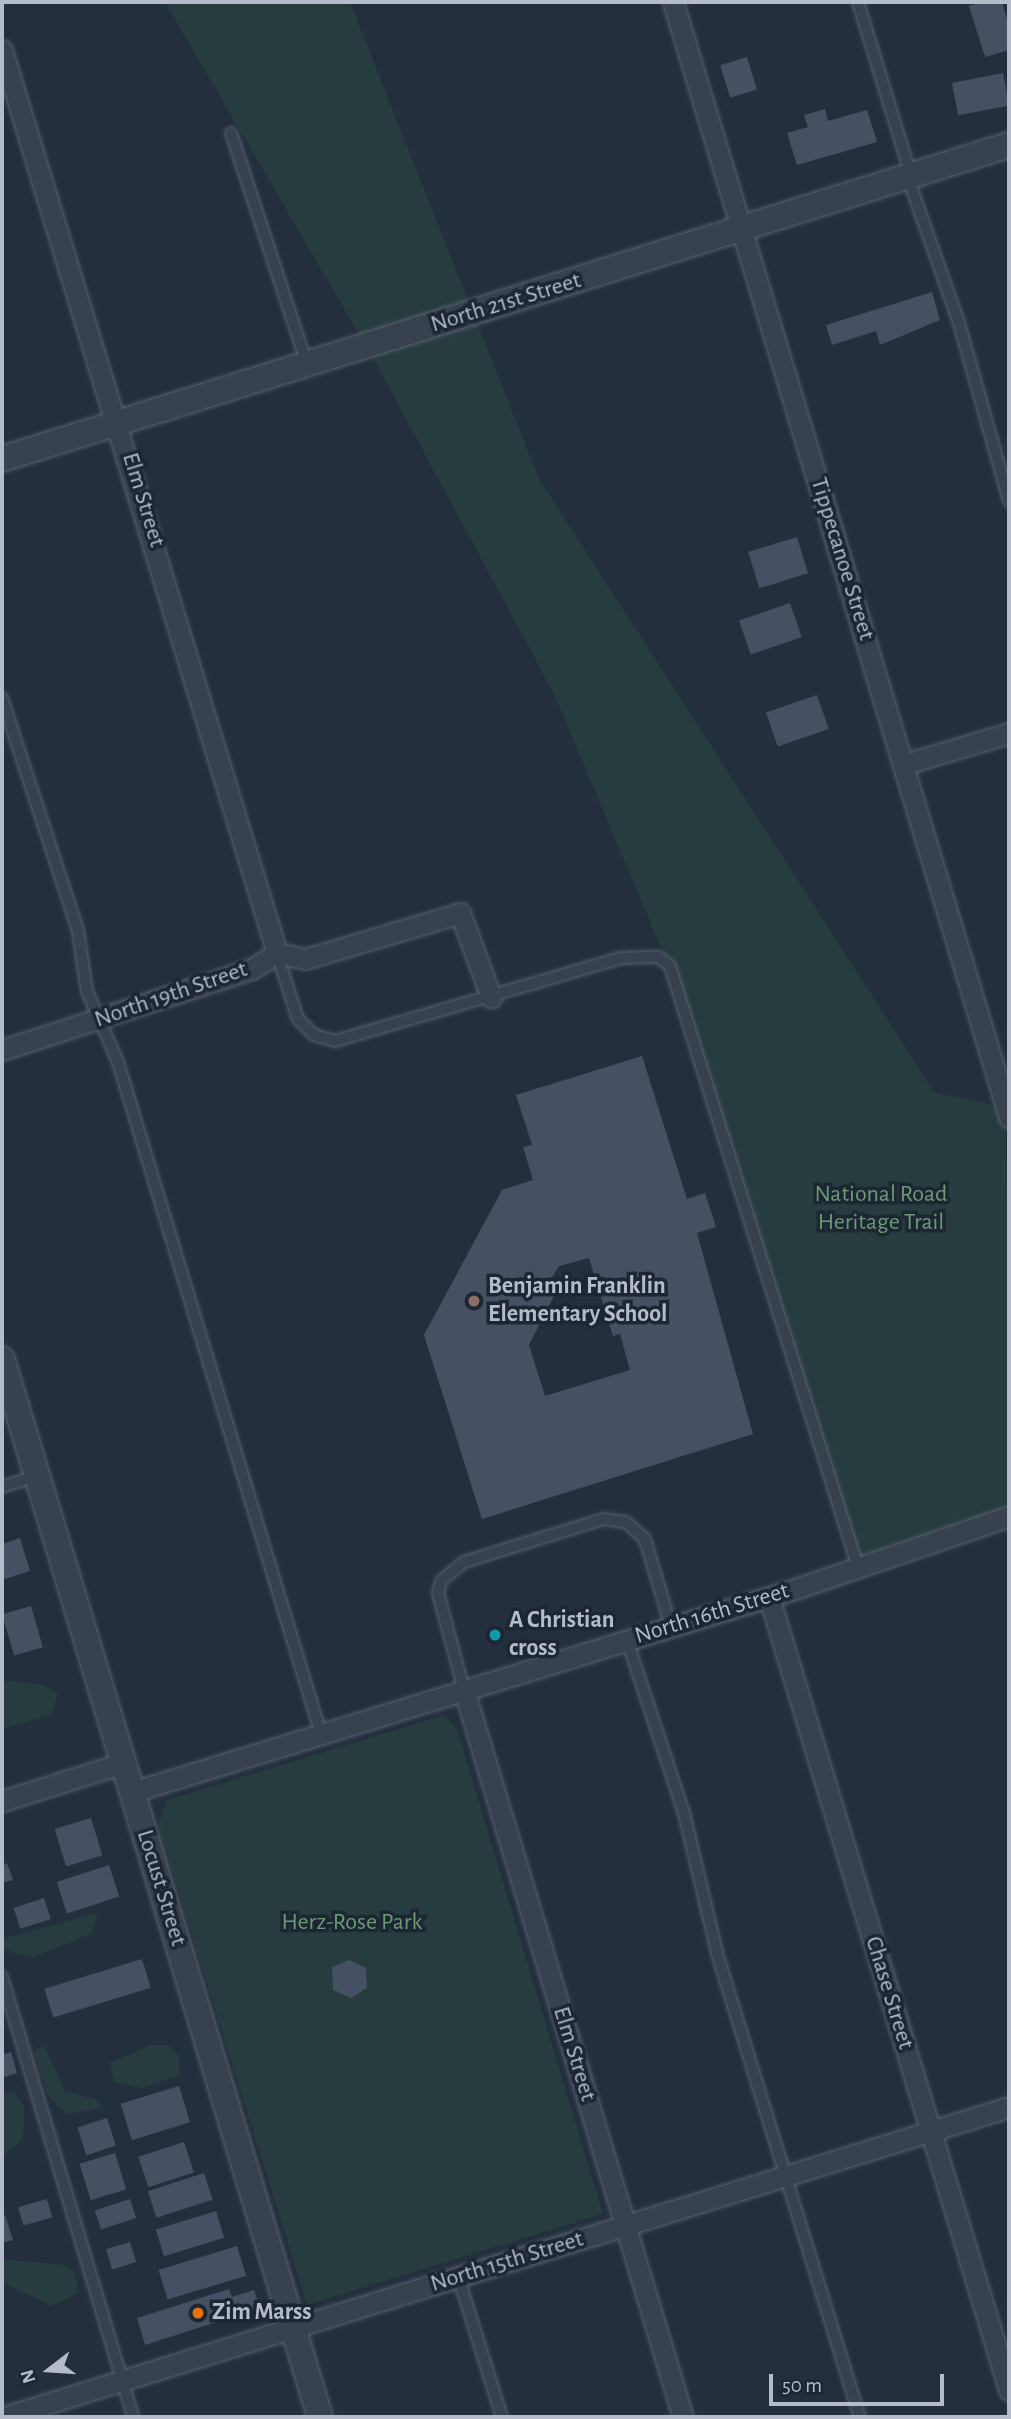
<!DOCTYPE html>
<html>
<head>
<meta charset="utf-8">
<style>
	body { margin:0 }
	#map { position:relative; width:1011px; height:2419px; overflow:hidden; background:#242f3e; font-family:"Alegreya Sans",sans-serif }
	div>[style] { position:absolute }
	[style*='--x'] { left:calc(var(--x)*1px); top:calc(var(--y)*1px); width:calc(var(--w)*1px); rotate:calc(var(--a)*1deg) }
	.green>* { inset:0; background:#263c3f }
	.building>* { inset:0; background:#455162; transform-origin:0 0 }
	.roads { filter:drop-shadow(0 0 2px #565f6c) drop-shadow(0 0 2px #565f6c) }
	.service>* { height:10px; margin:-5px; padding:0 5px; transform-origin:5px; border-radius:5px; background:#38414e }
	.minor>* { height:19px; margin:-9.5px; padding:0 9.5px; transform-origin:9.5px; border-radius:9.5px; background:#38414e }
	.tertiary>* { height:24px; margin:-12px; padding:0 12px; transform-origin:12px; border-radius:12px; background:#38414e }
	.dots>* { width:19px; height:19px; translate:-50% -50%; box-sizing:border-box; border:4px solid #1d2633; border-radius:50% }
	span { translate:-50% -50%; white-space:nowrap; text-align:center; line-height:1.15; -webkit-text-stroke:7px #1d2633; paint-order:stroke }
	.street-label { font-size:24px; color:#b4bcc9 }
	.park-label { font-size:24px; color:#6b9a76 }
	.poi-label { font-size:24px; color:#b4bcc9; font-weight:700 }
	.left { translate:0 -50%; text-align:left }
	.frame { position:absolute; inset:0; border:4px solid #b4bcc9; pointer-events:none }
	.north { position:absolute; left:14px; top:2335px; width:70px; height:70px; -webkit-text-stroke:5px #1d2633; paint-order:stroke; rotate:253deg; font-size:19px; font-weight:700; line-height:28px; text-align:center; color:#b4bcc9 }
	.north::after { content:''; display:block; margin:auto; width:24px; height:32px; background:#b4bcc9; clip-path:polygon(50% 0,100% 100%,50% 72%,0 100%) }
	.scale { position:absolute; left:769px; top:2374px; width:175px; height:32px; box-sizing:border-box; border:4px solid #b4bcc9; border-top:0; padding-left:9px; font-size:21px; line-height:24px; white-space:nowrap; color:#b4bcc9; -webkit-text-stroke:5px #1d2633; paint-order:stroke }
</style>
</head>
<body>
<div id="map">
	<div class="green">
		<div style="clip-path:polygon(165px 2px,350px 2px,539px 479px,934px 1092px,1006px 1108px,1009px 1516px,857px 1564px,683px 1000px,553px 692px,376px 363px)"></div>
		<div style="clip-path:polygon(2px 1680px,44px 1685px,58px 1693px,52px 1714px,2px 1729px)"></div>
		<div style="clip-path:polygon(444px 1715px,457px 1729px,603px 2214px,307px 2305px,158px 1825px,167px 1800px)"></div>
		<div style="clip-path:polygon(97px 1913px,93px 1933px,32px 1958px,2px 1949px,2px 1939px)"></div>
		<div style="clip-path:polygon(44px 2045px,65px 2091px,98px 2100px,103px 2108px,68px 2114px,49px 2098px,34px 2051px)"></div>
		<div style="clip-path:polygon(151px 2045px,167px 2045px,179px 2056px,179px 2076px,142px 2088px,114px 2082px,110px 2063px)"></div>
		<div style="clip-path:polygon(14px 2092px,24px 2107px,23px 2139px,2px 2156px,2px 2094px)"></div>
		<div style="clip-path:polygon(2px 2259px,64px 2265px,75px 2274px,79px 2292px,51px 2306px,2px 2282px)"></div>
	</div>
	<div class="building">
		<div style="clip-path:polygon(982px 2px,1002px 2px,1009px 26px,1009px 50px,985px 57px,969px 6px)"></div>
		<div style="left:747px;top:57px;width:34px;height:28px;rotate:73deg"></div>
		<div style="left:1003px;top:73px;width:33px;height:52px;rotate:79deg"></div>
		<div style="clip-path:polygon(825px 109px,828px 121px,867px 110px,877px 142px,797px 165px,787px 133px,808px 127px,804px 115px)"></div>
		<div style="clip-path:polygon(932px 292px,940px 320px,880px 345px,876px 331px,832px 345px,826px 325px)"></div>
		<div style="left:797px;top:537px;width:38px;height:51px;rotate:73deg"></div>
		<div style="left:790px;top:603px;width:36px;height:54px;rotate:71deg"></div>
		<div style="left:817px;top:695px;width:36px;height:54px;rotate:71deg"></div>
		<div style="clip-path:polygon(evenodd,642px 1056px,687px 1199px,705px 1193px,716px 1227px,697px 1233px,753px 1434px,482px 1519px,424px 1335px,502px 1190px,533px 1180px,523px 1147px,532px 1145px,516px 1095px,642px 1056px,589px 1258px,613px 1336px,620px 1334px,630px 1370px,545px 1396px,529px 1345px,559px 1286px,550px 1281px,559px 1266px,589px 1258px)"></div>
		<div style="clip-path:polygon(20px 1538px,30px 1571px,2px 1580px,2px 1544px)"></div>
		<div style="left:31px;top:1606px;width:43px;height:30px;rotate:74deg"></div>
		<div style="left:91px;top:1818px;width:39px;height:38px;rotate:73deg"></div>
		<div style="clip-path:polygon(7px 1863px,13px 1880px,2px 1883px,2px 1865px)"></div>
		<div style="left:109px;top:1865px;width:33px;height:55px;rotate:72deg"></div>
		<div style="left:44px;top:1898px;width:22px;height:32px;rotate:72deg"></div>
		<div style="left:142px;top:1959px;width:30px;height:102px;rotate:73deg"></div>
		<div style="clip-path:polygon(349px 1960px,366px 1968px,367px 1988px,351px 1998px,333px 1990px,332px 1967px)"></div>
		<div style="clip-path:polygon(11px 2052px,17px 2073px,2px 2078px,2px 2055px)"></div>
		<div style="left:179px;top:2086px;width:38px;height:61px;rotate:73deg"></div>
		<div style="left:107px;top:2118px;width:29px;height:31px;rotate:72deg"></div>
		<div style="left:184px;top:2142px;width:32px;height:48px;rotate:72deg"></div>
		<div style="left:115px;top:2153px;width:38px;height:37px;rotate:73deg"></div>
		<div style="left:204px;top:2173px;width:28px;height:59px;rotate:72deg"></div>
		<div style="left:47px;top:2199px;width:19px;height:30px;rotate:74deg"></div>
		<div style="left:130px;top:2199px;width:20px;height:37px;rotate:72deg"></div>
		<div style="left:216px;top:2211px;width:28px;height:63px;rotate:73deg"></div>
		<div style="clip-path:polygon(5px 2215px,13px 2240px,2px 2243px,2px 2216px)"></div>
		<div style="left:130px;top:2242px;width:21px;height:25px;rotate:73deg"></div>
		<div style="left:237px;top:2246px;width:31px;height:82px;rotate:73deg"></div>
		<div style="clip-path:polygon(229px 2289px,232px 2297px,254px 2290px,260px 2308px,145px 2345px,137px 2318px)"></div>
	</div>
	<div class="roads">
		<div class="service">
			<div style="--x:858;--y:2;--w:181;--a:73"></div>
			<div style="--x:231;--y:133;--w:243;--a:71.8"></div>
			<div style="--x:908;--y:178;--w:154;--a:70.6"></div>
			<div style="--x:959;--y:323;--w:185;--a:74.3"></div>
			<div style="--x:2;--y:698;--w:245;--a:71.9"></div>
			<div style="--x:78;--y:931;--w:61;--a:81.5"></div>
			<div style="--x:87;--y:991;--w:77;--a:66.4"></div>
			<div style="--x:118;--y:1062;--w:702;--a:73.19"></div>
			<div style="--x:277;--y:954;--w:68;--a:72.1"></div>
			<div style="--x:298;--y:1019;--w:23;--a:45"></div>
			<div style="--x:314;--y:1035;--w:22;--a:16"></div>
			<div style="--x:335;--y:1041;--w:297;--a:-16.2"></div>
			<div style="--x:620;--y:958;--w:38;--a:-2"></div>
			<div style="--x:658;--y:957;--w:15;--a:37"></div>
			<div style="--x:670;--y:966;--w:627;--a:72.64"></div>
			<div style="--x:2;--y:1487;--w:36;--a:-18"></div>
			<div style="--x:627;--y:1640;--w:182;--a:71.8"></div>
			<div style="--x:684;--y:1813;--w:144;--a:76.7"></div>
			<div style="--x:717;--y:1953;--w:486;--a:72.9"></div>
			<div style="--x:464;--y:1690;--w:100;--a:-105"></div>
			<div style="--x:438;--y:1593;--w:12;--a:-76"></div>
			<div style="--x:441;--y:1581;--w:30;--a:-40"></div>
			<div style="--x:464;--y:1562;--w:146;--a:-17.1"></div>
			<div style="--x:604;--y:1519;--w:22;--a:8"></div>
			<div style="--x:626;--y:1522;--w:25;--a:42"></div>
			<div style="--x:645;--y:1539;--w:92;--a:73.5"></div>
			<div style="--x:2;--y:1977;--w:459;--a:73.4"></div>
			<div style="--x:458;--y:2276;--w:148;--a:72.7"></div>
		</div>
		<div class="minor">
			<div style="--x:673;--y:2;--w:1165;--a:73.23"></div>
			<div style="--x:2;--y:50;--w:944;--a:73.06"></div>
			<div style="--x:905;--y:764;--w:109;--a:-16.6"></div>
			<div style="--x:2;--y:1050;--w:263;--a:-18"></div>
			<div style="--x:252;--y:969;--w:30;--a:-33"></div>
			<div style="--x:277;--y:953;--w:29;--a:12"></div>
			<div style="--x:305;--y:959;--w:162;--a:-16.5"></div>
			<div style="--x:460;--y:913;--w:90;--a:69.7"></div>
			<div style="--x:769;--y:1597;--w:829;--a:73.16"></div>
			<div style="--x:464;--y:1690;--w:759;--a:73.24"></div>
			<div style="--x:132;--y:1792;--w:690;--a:-17.02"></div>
			<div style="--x:792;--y:1590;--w:229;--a:-18.8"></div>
			<div style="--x:2;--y:1801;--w:127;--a:-17.4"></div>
			<div style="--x:4;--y:2417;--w:1052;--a:-17.14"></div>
		</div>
		<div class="tertiary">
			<div style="--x:2;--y:459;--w:1055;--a:-17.32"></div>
			<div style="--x:2;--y:1359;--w:1105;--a:73.27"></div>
		</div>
	</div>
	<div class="dots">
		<div style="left:474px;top:1301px;background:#8d6e63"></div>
		<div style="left:495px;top:1635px;background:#0f9aa8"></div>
		<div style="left:198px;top:2313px;background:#e8710a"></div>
	</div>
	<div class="street-label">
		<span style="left:506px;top:303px;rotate:-17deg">North 21st Street</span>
		<span style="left:143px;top:500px;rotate:73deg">Elm Street</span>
		<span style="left:842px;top:559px;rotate:73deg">Tippecanoe Street</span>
		<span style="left:171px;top:995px;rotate:-19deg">North 19th Street</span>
		<span style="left:712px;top:1614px;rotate:-17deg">North 16th Street</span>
		<span style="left:161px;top:1888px;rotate:73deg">Locust Street</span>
		<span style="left:889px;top:1993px;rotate:73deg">Chase Street</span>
		<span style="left:574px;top:2054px;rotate:73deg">Elm Street</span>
		<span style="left:507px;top:2262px;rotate:-17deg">North 15th Street</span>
	</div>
	<div class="park-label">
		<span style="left:881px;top:1209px">National Road<br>Heritage Trail</span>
		<span style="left:352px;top:1923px">Herz-Rose Park</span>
	</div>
	<div class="poi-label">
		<span class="left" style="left:488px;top:1301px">Benjamin Franklin<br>Elementary School</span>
		<span class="left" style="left:509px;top:1635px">A Christian<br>cross</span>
		<span class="left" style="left:212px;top:2313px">Zim Marss</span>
	</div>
	<div class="frame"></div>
	<div class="north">N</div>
	<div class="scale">50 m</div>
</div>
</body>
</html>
